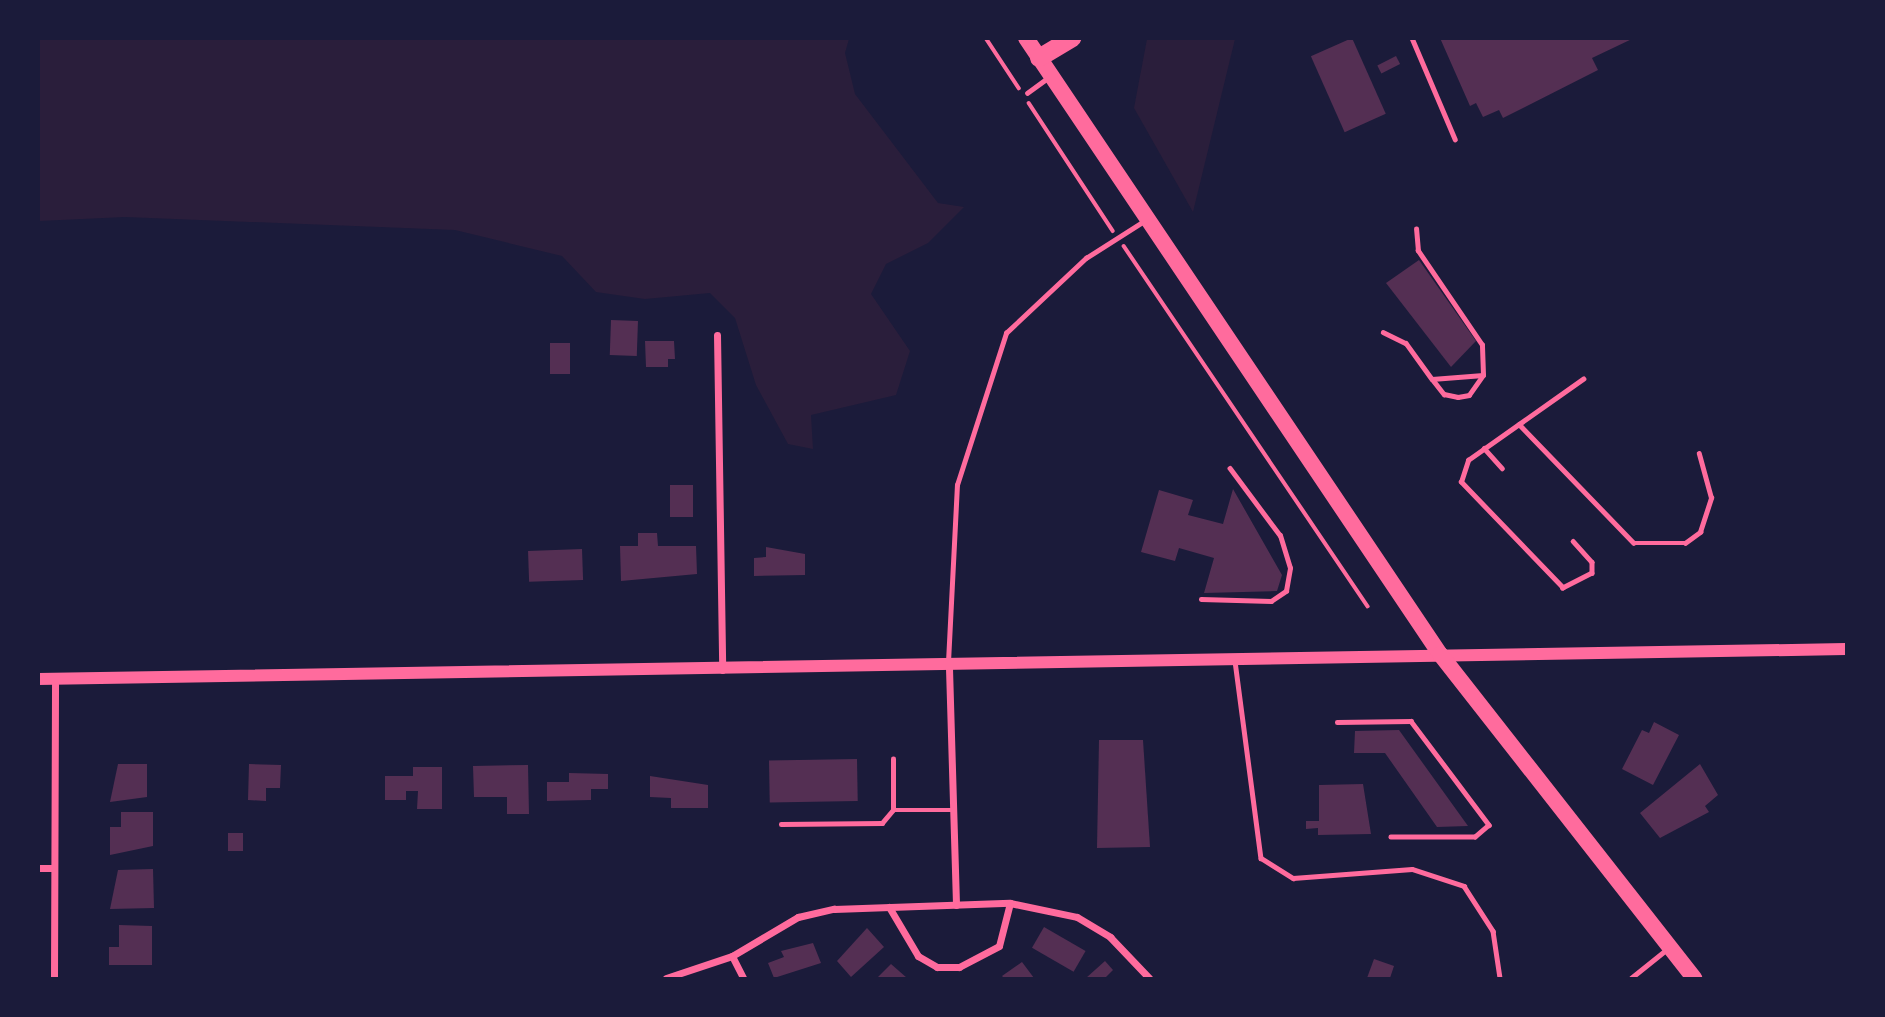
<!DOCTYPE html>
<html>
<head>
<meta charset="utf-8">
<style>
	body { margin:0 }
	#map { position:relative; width:1885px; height:1017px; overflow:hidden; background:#1b1b3a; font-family:Figtree,sans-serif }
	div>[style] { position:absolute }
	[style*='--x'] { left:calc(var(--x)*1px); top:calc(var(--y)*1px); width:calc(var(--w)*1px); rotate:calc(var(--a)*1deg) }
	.green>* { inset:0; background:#2a1e3b }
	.building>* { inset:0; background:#542f53; transform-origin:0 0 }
	.path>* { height:3.5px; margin:-1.75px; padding:0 1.75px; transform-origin:1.75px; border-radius:1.75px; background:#ff6b9d }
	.service>* { height:4.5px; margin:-2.25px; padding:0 2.25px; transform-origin:2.25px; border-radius:2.25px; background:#ff6b9d }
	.minor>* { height:7px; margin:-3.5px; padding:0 3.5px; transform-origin:3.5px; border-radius:3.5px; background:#ff6b9d }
	.secondary>* { height:12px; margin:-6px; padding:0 6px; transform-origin:6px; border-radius:6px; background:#ff6b9d }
	.trunk>* { height:16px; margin:-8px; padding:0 8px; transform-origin:8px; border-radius:8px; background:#ff6b9d }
	.motorway>* { height:18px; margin:-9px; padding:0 9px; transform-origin:9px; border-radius:9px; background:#ff6b9d }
	span { translate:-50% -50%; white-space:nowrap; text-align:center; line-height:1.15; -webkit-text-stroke:5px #1b1b3a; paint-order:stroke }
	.frame { position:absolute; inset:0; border:40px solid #1b1b3a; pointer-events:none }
</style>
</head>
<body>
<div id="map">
	<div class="green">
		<div style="clip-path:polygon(38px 39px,849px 39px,845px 53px,855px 94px,938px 203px,964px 207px,928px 243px,886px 264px,871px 294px,910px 351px,896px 395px,811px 415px,813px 449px,788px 444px,756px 385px,735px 318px,710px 293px,645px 299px,596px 292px,562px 256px,455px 230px,125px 217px,39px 221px)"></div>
		<div style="clip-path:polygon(1147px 39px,1235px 39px,1193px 212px,1134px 108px)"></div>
	</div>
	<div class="building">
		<div style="left:1352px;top:38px;width:83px;height:45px;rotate:66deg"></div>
		<div style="clip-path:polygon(1440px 38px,1634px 38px,1592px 58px,1598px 70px,1503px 118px,1499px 110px,1483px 117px,1476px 103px,1470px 106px)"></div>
		<div style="left:1396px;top:56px;width:9px;height:21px;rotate:63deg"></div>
		<div style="clip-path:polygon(1419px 260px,1476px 341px,1451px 367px,1386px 283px)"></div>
		<div style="left:611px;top:320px;width:27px;height:35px;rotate:2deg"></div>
		<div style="clip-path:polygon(645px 341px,674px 341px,675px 359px,668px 359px,668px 367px,646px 367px)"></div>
		<div style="left:550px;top:343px;width:20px;height:31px"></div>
		<div style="left:670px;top:485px;width:23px;height:32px"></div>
		<div style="clip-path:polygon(1233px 489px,1282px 575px,1277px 591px,1204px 593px,1214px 558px,1179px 548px,1175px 561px,1141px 552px,1159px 490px,1193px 500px,1188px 515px,1223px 524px)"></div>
		<div style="clip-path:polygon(638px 533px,657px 533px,658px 546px,696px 546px,697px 574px,621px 581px,620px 546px,638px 546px)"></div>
		<div style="clip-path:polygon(766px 547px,805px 554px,805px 575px,754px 576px,754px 558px,766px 557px)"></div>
		<div style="left:582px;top:549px;width:31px;height:54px;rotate:88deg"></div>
		<div style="clip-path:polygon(1654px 722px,1679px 735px,1653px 785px,1622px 769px,1642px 730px,1649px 733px)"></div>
		<div style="clip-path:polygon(1399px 730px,1468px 826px,1437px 827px,1385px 753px,1354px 753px,1355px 731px)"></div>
		<div style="clip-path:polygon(1099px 740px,1143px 740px,1150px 847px,1097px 848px)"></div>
		<div style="left:857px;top:759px;width:42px;height:88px;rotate:89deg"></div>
		<div style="clip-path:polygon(118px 764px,147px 764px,147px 797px,110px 802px)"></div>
		<div style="clip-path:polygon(249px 764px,281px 765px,280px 788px,266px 788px,266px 801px,248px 800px)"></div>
		<div style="clip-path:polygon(1700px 764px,1718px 795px,1705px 806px,1709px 812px,1660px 838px,1640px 813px)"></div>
		<div style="clip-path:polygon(528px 765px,529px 814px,507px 814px,507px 797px,474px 797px,473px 766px)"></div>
		<div style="clip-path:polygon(413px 767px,442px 767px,442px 809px,417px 809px,418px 791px,406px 791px,406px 800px,385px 800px,385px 776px,413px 776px)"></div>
		<div style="clip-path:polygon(569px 773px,608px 774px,608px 789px,591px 789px,591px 800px,547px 801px,547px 782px,569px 782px)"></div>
		<div style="clip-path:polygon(650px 776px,708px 785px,708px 808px,671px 808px,671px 798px,650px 797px)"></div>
		<div style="clip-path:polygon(1363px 784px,1371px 834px,1318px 835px,1318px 828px,1306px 829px,1306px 821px,1319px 821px,1319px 785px)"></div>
		<div style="clip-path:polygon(121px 812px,153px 812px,153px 846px,110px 855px,110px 827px,121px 827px)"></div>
		<div style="left:228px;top:833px;width:15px;height:18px"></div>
		<div style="clip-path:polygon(153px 869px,154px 908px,110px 909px,118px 870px)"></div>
		<div style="clip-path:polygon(119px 925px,152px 926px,152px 965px,109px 965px,109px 947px,119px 947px)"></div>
		<div style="left:1044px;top:927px;width:48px;height:24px;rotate:30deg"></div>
		<div style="clip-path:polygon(867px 928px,884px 947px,851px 977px,837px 961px)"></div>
		<div style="clip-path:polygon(813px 943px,821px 963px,774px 978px,768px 963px,784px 957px,781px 951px)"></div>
		<div style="clip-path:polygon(1374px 959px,1394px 966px,1390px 978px,1367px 978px)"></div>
		<div style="clip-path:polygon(1105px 961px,1113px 970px,1105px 978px,1086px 978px)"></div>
		<div style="clip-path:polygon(1022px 962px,1034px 978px,1004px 978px,1002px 976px)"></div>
		<div style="clip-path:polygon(891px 964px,907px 978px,877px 978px)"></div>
	</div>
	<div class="path">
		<div style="--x:986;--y:38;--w:60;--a:56.6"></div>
		<div style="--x:1029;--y:103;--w:153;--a:56.7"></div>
		<div style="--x:1124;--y:246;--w:435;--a:55.9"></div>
	</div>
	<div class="service">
		<div style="--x:1412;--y:38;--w:110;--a:66.9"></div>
		<div style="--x:1027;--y:93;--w:26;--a:-36"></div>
		<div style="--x:1383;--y:332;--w:25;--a:26"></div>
		<div style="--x:1406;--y:343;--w:44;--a:54.2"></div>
		<div style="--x:1432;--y:379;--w:51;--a:-4.5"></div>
		<div style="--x:1483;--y:375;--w:30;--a:-92"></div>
		<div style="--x:1482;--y:345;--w:114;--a:-124.2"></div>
		<div style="--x:1418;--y:251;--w:22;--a:-95"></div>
		<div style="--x:1433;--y:380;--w:18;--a:52"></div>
		<div style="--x:1444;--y:394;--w:14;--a:12"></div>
		<div style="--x:1458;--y:397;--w:11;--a:-10"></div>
		<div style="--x:1469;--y:395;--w:24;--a:-55"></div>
		<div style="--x:1519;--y:424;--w:165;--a:46"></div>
		<div style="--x:1634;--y:543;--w:51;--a:0"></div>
		<div style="--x:1685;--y:543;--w:19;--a:-36"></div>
		<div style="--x:1700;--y:532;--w:36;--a:-72"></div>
		<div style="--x:1711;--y:498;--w:46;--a:-105.3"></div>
		<div style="--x:1484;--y:448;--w:27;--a:48"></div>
		<div style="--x:1573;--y:541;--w:28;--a:48"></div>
		<div style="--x:1592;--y:562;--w:11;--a:90"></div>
		<div style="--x:1592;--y:573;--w:33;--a:153"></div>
		<div style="--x:1563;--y:588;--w:147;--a:-133.9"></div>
		<div style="--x:1461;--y:482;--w:23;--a:-72"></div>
		<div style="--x:1468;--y:460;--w:141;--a:-35.2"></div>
		<div style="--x:1201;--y:599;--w:70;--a:1.6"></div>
		<div style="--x:1271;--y:601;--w:18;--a:-34"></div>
		<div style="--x:1286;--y:591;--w:23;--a:-80"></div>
		<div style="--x:1290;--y:568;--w:34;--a:-107"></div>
		<div style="--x:1280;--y:536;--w:84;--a:-126.7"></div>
		<div style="--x:1235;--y:661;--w:199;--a:82.5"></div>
		<div style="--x:1261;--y:858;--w:38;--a:32"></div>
		<div style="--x:1293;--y:878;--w:119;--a:-4.3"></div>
		<div style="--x:1412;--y:869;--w:55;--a:18.1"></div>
		<div style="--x:1464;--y:886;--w:54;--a:57.2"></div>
		<div style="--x:1493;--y:931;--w:48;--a:81.5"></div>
		<div style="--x:948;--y:662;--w:177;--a:-87.1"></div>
		<div style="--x:957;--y:485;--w:160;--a:-72.1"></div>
		<div style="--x:1006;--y:333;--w:110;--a:-43.2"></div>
		<div style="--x:1086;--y:258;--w:69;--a:-32.5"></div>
		<div style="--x:1337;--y:722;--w:74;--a:-0.8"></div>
		<div style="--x:1411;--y:721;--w:130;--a:53.1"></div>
		<div style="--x:1489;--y:825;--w:18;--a:139"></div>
		<div style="--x:1475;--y:837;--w:84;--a:180"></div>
		<div style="--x:893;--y:810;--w:59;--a:0"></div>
		<div style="--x:781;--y:824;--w:101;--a:-0.6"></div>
		<div style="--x:882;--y:823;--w:17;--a:-50"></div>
		<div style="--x:893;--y:810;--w:51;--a:-90"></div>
		<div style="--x:1631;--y:978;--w:45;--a:-38.7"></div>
	</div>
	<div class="minor">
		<div style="--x:717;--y:335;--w:335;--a:89.1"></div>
		<div style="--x:949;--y:668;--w:237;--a:88.3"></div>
		<div style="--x:38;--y:868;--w:16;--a:0"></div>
		<div style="--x:889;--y:907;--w:57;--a:59.4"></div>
		<div style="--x:918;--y:956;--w:22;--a:30"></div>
		<div style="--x:937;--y:967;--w:22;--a:0"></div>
		<div style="--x:959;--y:967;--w:45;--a:-27.7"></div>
		<div style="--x:999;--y:946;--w:44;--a:-75.7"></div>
		<div style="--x:732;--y:956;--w:25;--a:63"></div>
		<div style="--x:54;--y:978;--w:299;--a:-89.8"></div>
		<div style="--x:666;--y:978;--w:70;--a:-18.4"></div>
		<div style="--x:732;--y:956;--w:77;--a:-30.6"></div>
		<div style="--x:798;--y:917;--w:37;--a:-13"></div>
		<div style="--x:834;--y:909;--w:176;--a:-2"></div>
		<div style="--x:1010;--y:903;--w:68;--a:11.8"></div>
		<div style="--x:1077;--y:917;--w:39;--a:31"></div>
		<div style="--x:1110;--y:937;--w:57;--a:46.4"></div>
	</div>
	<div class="secondary">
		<div style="--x:38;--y:679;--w:1808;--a:-0.95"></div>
	</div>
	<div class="trunk">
		<div style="--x:1026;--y:38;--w:742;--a:56.1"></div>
		<div style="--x:1440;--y:654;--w:412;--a:51.9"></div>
	</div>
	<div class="motorway">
		<div style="--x:1039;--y:58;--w:39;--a:-31"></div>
	</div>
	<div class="frame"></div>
</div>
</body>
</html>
